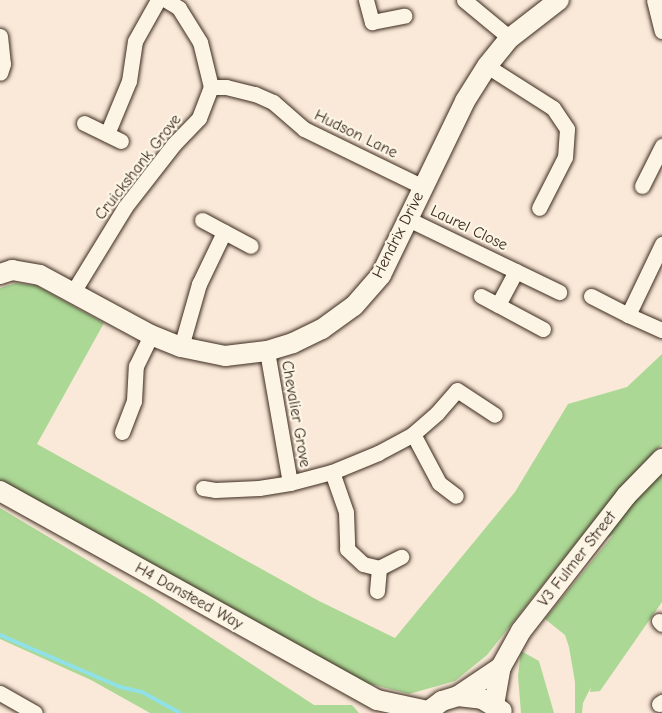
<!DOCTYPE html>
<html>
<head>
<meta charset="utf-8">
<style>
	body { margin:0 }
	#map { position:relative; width:662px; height:713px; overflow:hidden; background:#fae9d8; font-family:"Comic Neue",sans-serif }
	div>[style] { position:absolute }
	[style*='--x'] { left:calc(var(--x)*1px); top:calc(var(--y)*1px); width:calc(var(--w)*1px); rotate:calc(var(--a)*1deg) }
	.green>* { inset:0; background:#acd896 }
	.stream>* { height:4px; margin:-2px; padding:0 2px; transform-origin:2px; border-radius:2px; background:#8fe1e7 }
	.roads { filter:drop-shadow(0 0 2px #3b2a1e) drop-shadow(0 0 2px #3b2a1e) }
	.minor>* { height:15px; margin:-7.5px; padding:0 7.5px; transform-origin:7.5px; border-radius:7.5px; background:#fcf5e5 }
	.tertiary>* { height:20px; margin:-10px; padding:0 10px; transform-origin:10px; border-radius:10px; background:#fcf5e5 }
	span { translate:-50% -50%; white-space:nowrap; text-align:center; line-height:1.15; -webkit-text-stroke:4.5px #fcf5e5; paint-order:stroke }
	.street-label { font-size:16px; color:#3b2a1e }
</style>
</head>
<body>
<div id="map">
	<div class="green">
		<div style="clip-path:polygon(16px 283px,37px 286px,104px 323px,37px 444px,319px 601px,395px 638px,515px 492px,568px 404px,627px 387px,662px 354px,662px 444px,623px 484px,487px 655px,455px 681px,409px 694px,363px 682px,0 482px,0 288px)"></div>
		<div style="clip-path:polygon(662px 468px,662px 602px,600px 691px,590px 692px,591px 687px,583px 703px,582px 713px,575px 713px,575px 682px,569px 647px,565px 635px,545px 619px,614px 534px,597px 545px)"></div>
		<div style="clip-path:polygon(0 508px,149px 597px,314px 705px,352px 705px,359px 713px,150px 713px,91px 680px,0 639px)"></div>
		<div style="clip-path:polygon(521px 651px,539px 661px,554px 713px,521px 713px,518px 676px)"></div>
	</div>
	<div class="stream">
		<div style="--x:0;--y:635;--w:131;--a:23.4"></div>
		<div style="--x:120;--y:687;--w:23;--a:13"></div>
		<div style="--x:142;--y:692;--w:43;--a:28.9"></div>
	</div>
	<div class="roads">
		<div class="minor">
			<div style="--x:366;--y:0;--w:23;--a:75"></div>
			<div style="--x:372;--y:22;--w:33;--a:-11"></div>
			<div style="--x:464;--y:0;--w:60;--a:39.6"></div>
			<div style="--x:654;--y:0;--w:32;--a:76"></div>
			<div style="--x:0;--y:36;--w:28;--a:84"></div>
			<div style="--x:3;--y:64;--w:9;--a:108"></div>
			<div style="--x:487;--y:66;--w:78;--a:32.5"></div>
			<div style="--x:553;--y:108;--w:25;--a:56"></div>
			<div style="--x:567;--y:129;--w:28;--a:94"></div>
			<div style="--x:565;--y:157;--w:57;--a:117"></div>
			<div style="--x:211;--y:87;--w:15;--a:0"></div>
			<div style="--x:226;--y:87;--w:30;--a:14"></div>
			<div style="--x:255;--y:94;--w:20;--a:24"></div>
			<div style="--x:273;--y:102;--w:41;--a:41.1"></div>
			<div style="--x:304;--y:129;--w:132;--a:26"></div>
			<div style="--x:84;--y:123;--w:41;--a:25.9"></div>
			<div style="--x:107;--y:134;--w:57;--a:-67.5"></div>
			<div style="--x:129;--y:81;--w:40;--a:-81.5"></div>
			<div style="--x:135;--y:41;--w:47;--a:-60.7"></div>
			<div style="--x:642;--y:186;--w:45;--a:-63.4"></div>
			<div style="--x:408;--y:219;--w:168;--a:25.8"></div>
			<div style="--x:202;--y:220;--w:55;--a:28"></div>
			<div style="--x:516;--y:271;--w:38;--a:118"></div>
			<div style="--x:498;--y:305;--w:51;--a:28.1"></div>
			<div style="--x:73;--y:292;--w:100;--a:-58.5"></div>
			<div style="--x:125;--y:207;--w:80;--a:-52.1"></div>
			<div style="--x:174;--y:144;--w:36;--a:-46"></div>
			<div style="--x:199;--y:118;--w:33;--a:-69"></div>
			<div style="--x:211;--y:87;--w:46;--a:-103.7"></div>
			<div style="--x:200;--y:42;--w:40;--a:-122"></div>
			<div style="--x:179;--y:8;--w:15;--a:-148"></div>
			<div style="--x:481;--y:296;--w:19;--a:28"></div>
			<div style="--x:591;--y:296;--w:42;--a:27.2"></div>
			<div style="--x:628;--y:315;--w:79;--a:-64.4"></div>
			<div style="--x:628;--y:315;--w:37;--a:24"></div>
			<div style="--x:181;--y:347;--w:66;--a:-74.1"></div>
			<div style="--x:199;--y:284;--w:58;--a:-64.3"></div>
			<div style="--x:122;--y:432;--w:33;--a:-69"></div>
			<div style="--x:134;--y:401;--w:35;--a:-87"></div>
			<div style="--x:136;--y:366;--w:34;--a:-64"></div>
			<div style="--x:413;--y:434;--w:32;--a:-41"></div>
			<div style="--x:437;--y:413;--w:30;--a:-49"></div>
			<div style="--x:457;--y:390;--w:45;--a:33.3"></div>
			<div style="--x:332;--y:472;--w:50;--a:-22.4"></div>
			<div style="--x:378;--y:453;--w:40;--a:-28"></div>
			<div style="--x:413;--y:434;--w:55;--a:62"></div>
			<div style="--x:439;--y:483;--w:21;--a:37"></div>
			<div style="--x:290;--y:483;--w:43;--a:-14.7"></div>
			<div style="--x:332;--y:472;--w:42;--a:70.7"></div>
			<div style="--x:346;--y:512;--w:37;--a:88"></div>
			<div style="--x:347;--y:549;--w:22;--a:43"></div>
			<div style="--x:363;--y:564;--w:16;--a:14"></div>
			<div style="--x:379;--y:568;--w:25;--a:-27"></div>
			<div style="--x:203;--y:488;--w:12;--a:9"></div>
			<div style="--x:215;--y:490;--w:44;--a:-2.6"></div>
			<div style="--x:259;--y:488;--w:31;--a:-9"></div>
			<div style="--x:290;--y:483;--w:134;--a:-99.9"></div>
			<div style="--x:377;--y:591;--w:23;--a:-85"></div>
			<div style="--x:659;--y:621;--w:4;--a:45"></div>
			<div style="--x:0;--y:693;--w:40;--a:29.7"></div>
			<div style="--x:659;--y:704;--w:4;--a:-34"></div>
		</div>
		<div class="tertiary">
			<div style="--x:0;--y:274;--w:13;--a:-18"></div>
			<div style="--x:12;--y:270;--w:28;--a:10"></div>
			<div style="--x:40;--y:275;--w:126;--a:28.4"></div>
			<div style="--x:151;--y:335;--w:32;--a:22"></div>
			<div style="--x:181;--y:347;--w:45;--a:11.6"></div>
			<div style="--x:225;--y:356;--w:42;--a:-6.8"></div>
			<div style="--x:267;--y:351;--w:27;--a:-17"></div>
			<div style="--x:293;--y:343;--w:32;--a:-26"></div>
			<div style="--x:322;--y:329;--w:39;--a:-36"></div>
			<div style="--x:354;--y:306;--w:41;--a:-48.9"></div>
			<div style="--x:381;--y:275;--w:193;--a:-64.2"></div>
			<div style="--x:465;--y:101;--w:41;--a:-57.8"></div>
			<div style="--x:487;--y:66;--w:36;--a:-51"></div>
			<div style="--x:510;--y:38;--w:62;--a:-37.8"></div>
			<div style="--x:0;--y:491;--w:431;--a:29"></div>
			<div style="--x:377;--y:700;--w:52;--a:12.2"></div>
			<div style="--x:458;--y:696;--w:52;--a:-34"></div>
			<div style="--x:494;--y:705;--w:39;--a:-80"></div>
			<div style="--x:501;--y:667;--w:41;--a:-60.9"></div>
			<div style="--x:521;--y:631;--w:171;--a:-52.1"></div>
			<div style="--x:626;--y:496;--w:52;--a:-45.8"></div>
			<div style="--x:426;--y:713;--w:20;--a:-37"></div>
			<div style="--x:442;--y:701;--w:17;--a:-17"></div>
			<div style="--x:458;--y:696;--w:24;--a:7"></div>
			<div style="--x:482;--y:699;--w:23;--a:31"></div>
		</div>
	</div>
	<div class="street-label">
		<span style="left:356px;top:134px;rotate:26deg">Hudson Lane</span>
		<span style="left:138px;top:167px;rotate:-52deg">Cruickshank Grove</span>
		<span style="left:469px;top:228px;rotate:26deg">Laurel Close</span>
		<span style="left:398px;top:235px;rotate:-63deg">Hendrix Drive</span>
		<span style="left:296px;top:414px;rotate:80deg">Chevalier Grove</span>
		<span style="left:577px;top:559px;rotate:-52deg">V3 Fulmer Street</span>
		<span style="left:189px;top:596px;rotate:29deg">H4 Dansteed Way</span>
	</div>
</div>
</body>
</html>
